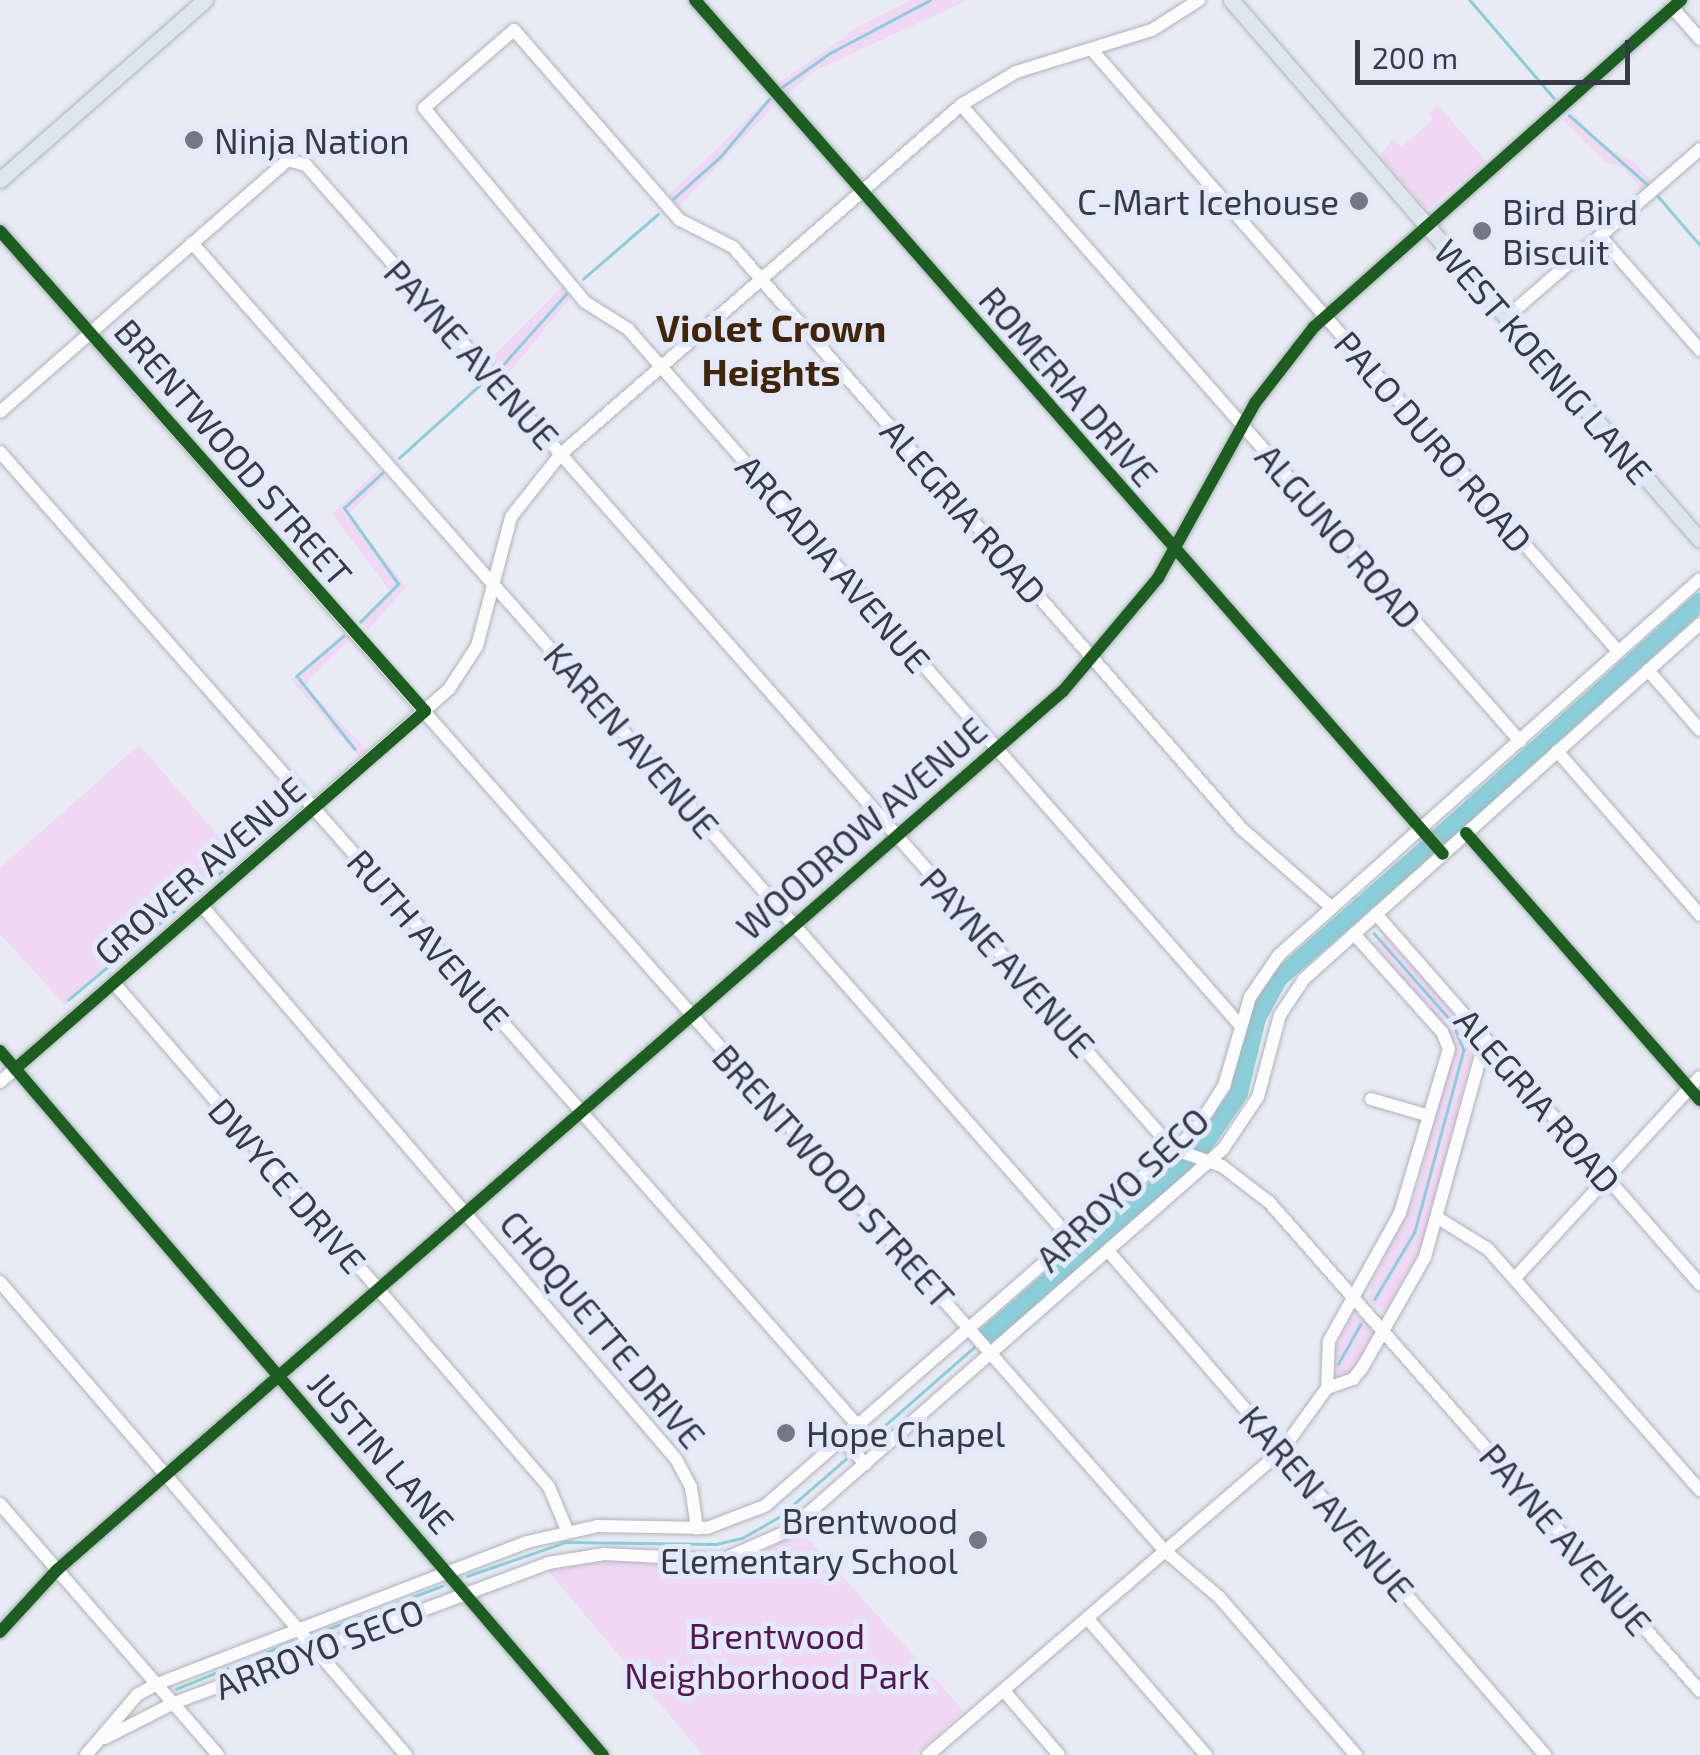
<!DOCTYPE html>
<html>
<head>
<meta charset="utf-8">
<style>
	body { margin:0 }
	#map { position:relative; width:1700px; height:1755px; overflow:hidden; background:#e8ebf4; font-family:"Exo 2",sans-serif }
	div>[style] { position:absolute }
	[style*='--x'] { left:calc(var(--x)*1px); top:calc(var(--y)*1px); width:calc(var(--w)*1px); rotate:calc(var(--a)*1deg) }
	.green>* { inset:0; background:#f0d7f3 }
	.stream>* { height:2.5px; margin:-1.25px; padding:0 1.25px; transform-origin:1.25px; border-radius:1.25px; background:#8aced9 }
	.river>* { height:18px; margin:-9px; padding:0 9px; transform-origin:9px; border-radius:9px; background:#8aced9 }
	.roads { filter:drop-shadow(0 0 2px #aeb2bb) drop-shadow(0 0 2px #aeb2bb) }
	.minor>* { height:12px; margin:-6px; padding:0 6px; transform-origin:6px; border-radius:6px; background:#fcfcfd }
	.major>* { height:15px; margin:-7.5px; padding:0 7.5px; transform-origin:7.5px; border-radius:7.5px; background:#dce6ec }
	.cycleway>* { height:12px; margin:-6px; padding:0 6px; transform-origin:6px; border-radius:6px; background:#1b5e20 }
	.dots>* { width:28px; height:28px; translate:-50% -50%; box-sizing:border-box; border:5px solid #e2e9fa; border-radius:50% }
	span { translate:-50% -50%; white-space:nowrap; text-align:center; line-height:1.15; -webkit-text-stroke:10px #e2e9fa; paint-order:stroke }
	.poi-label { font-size:35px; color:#363a45 }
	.left { translate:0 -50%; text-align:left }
	.right { translate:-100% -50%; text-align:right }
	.street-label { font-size:35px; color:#363a45 }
	.park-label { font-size:35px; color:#561653 }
	.neighbourhood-label { font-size:38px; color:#412506; font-weight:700 }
	.scale { position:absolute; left:1355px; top:40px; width:275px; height:45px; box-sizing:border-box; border:5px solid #363a45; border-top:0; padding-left:12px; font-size:30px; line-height:35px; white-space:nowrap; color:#363a45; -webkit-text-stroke:8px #e2e9fa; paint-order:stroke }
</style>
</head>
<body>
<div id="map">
	<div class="green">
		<div style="clip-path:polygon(911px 0,968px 0,816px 70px,788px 94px,780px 82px,861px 25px)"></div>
		<div style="clip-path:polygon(769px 97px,775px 105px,677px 208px,668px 196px)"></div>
		<div style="clip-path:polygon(1438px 105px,1486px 161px,1427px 210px,1380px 156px,1393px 139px,1402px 146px,1433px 120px,1428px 114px)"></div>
		<div style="clip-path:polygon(1572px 112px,1605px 148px,1634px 162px,1653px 183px,1644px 192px,1623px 168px,1604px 161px,1563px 120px)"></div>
		<div style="clip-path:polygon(563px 286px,571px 297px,504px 379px,488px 361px)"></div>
		<div style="clip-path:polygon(378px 470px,385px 477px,349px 514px,406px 587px,368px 630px,360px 620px,390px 591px,332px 514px)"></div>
		<div style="clip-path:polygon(345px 631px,351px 638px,304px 685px,367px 750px,359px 757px,291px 680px)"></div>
		<div style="clip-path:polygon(139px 745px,236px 856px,65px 1005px,0 934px,0 868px)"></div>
		<div style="clip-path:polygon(1384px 935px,1463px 1024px,1472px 1054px,1426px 1240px,1385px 1312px,1369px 1300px,1372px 1282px,1416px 1194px,1454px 1043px,1374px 943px)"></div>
		<div style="clip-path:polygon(1359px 1315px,1377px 1333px,1351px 1374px,1338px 1380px,1334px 1349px,1350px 1319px)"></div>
		<div style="clip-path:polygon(802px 1532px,964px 1711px,915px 1755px,703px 1755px,548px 1571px,623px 1559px,688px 1567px,739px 1563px)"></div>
	</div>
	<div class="stream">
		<div style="--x:1470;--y:0;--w:129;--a:49.4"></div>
		<div style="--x:782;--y:87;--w:59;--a:-35.3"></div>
		<div style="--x:830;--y:53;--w:113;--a:-27.9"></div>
		<div style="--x:1569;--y:115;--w:106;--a:41.5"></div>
		<div style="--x:1658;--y:196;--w:65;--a:49.4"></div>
		<div style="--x:673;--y:199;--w:63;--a:-41.8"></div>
		<div style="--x:720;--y:157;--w:76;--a:-49.8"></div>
		<div style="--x:583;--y:279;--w:99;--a:-40.9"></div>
		<div style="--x:500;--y:368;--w:99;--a:-48.3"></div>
		<div style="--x:399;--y:458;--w:112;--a:-42.1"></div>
		<div style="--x:360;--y:622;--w:54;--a:-45"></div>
		<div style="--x:398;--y:584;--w:93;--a:-125.4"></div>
		<div style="--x:344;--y:508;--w:52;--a:-42.6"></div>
		<div style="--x:344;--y:636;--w:62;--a:139.6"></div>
		<div style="--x:297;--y:676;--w:93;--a:51.5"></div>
		<div style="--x:1361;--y:908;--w:5;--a:68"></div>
		<div style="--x:1374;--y:933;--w:120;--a:48.7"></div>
		<div style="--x:1453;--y:1023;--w:29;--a:68"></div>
		<div style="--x:1464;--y:1050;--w:188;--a:105.1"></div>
		<div style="--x:1415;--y:1232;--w:78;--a:120.8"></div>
		<div style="--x:68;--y:1000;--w:222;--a:-39.9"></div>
		<div style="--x:1338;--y:1364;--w:45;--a:-60.6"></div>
		<div style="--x:866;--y:1442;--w:144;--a:-41.3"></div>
		<div style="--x:467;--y:1576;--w:105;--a:-19"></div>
		<div style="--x:566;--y:1542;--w:150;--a:0.8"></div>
		<div style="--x:716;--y:1544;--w:27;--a:-13"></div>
		<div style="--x:742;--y:1538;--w:43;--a:-29.6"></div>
		<div style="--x:779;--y:1517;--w:91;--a:-41"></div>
		<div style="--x:312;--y:1635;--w:139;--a:-20.7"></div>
		<div style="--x:176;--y:1689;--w:127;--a:-22.1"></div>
	</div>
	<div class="river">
		<div style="--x:1440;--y:836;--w:350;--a:-42"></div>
		<div style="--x:1201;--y:1149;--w:68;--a:-55.8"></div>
		<div style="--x:1239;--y:1093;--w:77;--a:-76.5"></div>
		<div style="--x:1257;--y:1018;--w:46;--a:-61.2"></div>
		<div style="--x:1279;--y:978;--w:197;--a:-41.3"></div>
		<div style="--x:987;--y:1335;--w:262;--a:-41"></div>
	</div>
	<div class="roads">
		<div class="minor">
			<div style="--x:695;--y:0;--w:1135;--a:48.79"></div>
			<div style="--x:1672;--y:7;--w:43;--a:48.8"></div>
			<div style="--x:1092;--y:50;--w:799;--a:48.81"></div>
			<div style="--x:961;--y:105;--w:847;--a:48.69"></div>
			<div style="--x:0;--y:231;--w:1761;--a:48.57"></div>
			<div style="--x:1165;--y:1551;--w:72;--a:40.5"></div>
			<div style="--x:1220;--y:1598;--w:208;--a:49.1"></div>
			<div style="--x:1600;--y:236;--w:152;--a:48.7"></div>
			<div style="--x:192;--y:243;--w:1328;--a:48.57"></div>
			<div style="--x:1507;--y:317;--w:256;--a:-41"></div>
			<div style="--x:0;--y:412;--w:383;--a:-41.2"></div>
			<div style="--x:288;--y:160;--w:19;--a:16"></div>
			<div style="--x:306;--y:165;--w:1311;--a:48.62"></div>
			<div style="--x:1173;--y:1149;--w:52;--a:19.1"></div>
			<div style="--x:1222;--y:1166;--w:59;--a:37.5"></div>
			<div style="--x:1269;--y:1202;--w:652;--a:48.61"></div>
			<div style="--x:0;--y:452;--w:1298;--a:48.62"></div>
			<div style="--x:1648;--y:670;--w:79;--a:49.1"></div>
			<div style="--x:1557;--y:751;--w:218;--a:48.9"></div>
			<div style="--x:1466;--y:833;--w:355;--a:48.8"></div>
			<div style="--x:202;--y:906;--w:728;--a:49.4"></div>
			<div style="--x:676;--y:1459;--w:32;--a:62"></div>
			<div style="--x:691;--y:1487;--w:42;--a:81.9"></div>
			<div style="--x:1376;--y:914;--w:492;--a:48.8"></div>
			<div style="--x:114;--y:983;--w:666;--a:49.2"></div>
			<div style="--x:549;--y:1487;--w:47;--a:67.3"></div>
			<div style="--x:1240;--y:1025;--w:927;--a:-131.33"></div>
			<div style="--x:628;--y:329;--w:51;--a:-147.9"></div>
			<div style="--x:585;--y:302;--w:252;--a:-129.7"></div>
			<div style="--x:424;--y:108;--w:119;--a:-40.9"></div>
			<div style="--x:514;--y:30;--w:252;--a:48.9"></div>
			<div style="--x:680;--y:220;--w:59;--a:27"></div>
			<div style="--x:733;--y:247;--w:773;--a:48.83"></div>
			<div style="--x:1242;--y:829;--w:118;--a:41.2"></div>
			<div style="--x:0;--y:1051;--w:927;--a:49.42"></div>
			<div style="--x:0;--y:1082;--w:597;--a:-41.19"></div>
			<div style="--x:449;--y:689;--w:51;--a:-56.9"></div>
			<div style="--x:477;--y:646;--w:133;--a:-75.2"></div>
			<div style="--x:511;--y:517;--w:80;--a:-51.6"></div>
			<div style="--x:561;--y:454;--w:531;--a:-41.1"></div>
			<div style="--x:961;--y:105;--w:64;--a:-31"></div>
			<div style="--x:1016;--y:72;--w:142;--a:-17.2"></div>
			<div style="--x:1152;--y:30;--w:56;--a:-32.6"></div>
			<div style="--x:1371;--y:1099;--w:60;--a:16.3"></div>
			<div style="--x:1438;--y:1218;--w:59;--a:31.8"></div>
			<div style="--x:1488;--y:1249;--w:321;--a:48.7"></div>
			<div style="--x:1109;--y:1252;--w:666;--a:49.08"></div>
			<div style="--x:1515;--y:1278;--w:273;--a:-47.4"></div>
			<div style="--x:0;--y:1282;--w:623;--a:49.36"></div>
			<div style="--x:1327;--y:1388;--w:28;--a:-19"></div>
			<div style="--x:1353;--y:1379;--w:14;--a:-51"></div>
			<div style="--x:1362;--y:1368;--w:128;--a:-60.4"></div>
			<div style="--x:1425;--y:1257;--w:224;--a:-74.5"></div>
			<div style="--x:843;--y:1440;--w:33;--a:47"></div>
			<div style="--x:0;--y:1504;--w:332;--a:49"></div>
			<div style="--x:1087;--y:1618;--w:181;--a:49"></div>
			<div style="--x:0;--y:1632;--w:84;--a:-47.4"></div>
			<div style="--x:57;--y:1570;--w:1336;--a:-41.15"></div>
			<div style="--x:1063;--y:691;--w:148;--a:-49.9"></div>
			<div style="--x:1158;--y:578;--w:200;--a:-61"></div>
			<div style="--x:1255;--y:403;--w:96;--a:-52.2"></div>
			<div style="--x:1314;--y:327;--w:492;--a:-41.7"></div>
			<div style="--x:1004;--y:1691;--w:84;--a:49.3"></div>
			<div style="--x:105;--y:1738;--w:77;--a:-26.9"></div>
			<div style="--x:174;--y:1703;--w:399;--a:-20.5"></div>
			<div style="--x:548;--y:1563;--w:57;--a:-9.1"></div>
			<div style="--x:604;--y:1554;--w:118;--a:2.9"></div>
			<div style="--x:722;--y:1560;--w:72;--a:-23.7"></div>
			<div style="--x:788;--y:1531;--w:579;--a:-41.29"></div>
			<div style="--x:1223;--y:1149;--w:63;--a:-56.1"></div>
			<div style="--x:1258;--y:1097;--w:85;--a:-75"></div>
			<div style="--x:1280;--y:1015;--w:43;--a:-56.3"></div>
			<div style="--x:1304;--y:979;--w:532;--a:-41.88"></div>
			<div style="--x:86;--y:1755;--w:79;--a:-49.6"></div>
			<div style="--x:137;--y:1695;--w:23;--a:-29"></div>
			<div style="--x:157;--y:1684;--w:396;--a:-21"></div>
			<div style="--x:527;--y:1542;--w:73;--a:-12.7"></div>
			<div style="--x:598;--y:1526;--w:109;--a:1.1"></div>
			<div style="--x:707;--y:1528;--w:62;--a:-20.8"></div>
			<div style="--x:765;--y:1506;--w:571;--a:-41.09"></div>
			<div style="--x:1195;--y:1131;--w:54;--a:-57.2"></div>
			<div style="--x:1224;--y:1086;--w:93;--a:-73.7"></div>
			<div style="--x:1250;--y:997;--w:51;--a:-55.4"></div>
			<div style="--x:1279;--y:955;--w:564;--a:-41.77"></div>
			<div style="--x:928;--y:1755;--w:467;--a:-40.7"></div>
			<div style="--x:1282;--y:1450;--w:77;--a:-54"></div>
			<div style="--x:1327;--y:1388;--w:47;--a:-87.6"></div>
			<div style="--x:1329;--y:1341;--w:146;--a:-61"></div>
			<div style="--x:1400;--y:1213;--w:171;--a:-73.4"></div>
			<div style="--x:1449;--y:1049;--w:18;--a:-112"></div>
			<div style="--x:1442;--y:1032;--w:132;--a:-131.9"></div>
		</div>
		<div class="major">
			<div style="--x:1231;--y:0;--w:715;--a:49.03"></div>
			<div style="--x:0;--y:180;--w:273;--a:-41.3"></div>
		</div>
	</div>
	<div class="cycleway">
		<div style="--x:695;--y:0;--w:1135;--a:48.79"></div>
		<div style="--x:0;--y:231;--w:641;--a:48.48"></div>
		<div style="--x:425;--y:711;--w:544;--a:138.87"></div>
		<div style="--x:1466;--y:833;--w:355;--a:48.8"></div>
		<div style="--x:0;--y:1051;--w:927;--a:49.42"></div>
		<div style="--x:0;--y:1632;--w:84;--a:-47.4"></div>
		<div style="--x:57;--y:1570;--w:1336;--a:-41.15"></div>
		<div style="--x:1063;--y:691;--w:148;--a:-49.9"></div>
		<div style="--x:1158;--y:578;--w:200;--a:-61"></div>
		<div style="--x:1255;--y:403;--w:96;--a:-52.2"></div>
		<div style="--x:1314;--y:327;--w:492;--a:-41.7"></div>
	</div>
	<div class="dots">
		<div style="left:194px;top:140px;background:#747882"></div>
		<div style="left:1359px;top:201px;background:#747882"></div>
		<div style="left:1482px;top:231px;background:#747882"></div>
		<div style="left:786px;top:1433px;background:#747882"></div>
		<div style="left:978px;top:1540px;background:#747882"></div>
	</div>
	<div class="poi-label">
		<span class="left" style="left:214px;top:140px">Ninja Nation</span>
		<span class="right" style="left:1339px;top:201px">C-Mart Icehouse</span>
		<span class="left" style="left:1502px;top:231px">Bird Bird<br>Biscuit</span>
		<span class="left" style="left:806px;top:1433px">Hope Chapel</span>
		<span class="right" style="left:958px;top:1540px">Brentwood<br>Elementary School</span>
	</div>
	<div class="street-label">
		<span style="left:472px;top:354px;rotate:48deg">PAYNE AVENUE</span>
		<span style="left:1544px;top:361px;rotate:49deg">WEST KOENIG LANE</span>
		<span style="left:1069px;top:386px;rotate:49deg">ROMERIA DRIVE</span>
		<span style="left:1434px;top:441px;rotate:49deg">PALO DURO ROAD</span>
		<span style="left:234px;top:452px;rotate:49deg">BRENTWOOD STREET</span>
		<span style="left:964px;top:511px;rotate:49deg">ALEGRIA ROAD</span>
		<span style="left:1339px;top:536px;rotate:49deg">ALGUNO ROAD</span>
		<span style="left:834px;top:563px;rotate:49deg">ARCADIA AVENUE</span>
		<span style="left:632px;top:740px;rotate:49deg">KAREN AVENUE</span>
		<span style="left:861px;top:828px;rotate:-41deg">WOODROW AVENUE</span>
		<span style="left:199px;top:870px;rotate:-41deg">GROVER AVENUE</span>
		<span style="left:429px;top:939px;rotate:49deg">RUTH AVENUE</span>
		<span style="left:1008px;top:962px;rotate:48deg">PAYNE AVENUE</span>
		<span style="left:1538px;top:1100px;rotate:49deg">ALEGRIA ROAD</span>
		<span style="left:834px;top:1176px;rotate:48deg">BRENTWOOD STREET</span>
		<span style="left:288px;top:1185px;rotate:49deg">DWYCE DRIVE</span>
		<span style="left:1122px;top:1189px;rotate:-43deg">ARROYO SECO</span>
		<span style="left:603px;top:1329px;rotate:50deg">CHOQUETTE DRIVE</span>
		<span style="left:382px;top:1452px;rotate:49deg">JUSTIN LANE</span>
		<span style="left:1327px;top:1503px;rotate:49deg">KAREN AVENUE</span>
		<span style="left:1566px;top:1539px;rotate:49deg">PAYNE AVENUE</span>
		<span style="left:319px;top:1648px;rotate:-21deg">ARROYO SECO</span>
	</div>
	<div class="park-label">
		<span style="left:777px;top:1655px">Brentwood<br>Neighborhood Park</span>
	</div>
	<div class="neighbourhood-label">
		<span style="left:771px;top:350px">Violet Crown<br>Heights</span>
	</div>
	<div class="scale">200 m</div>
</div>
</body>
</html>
